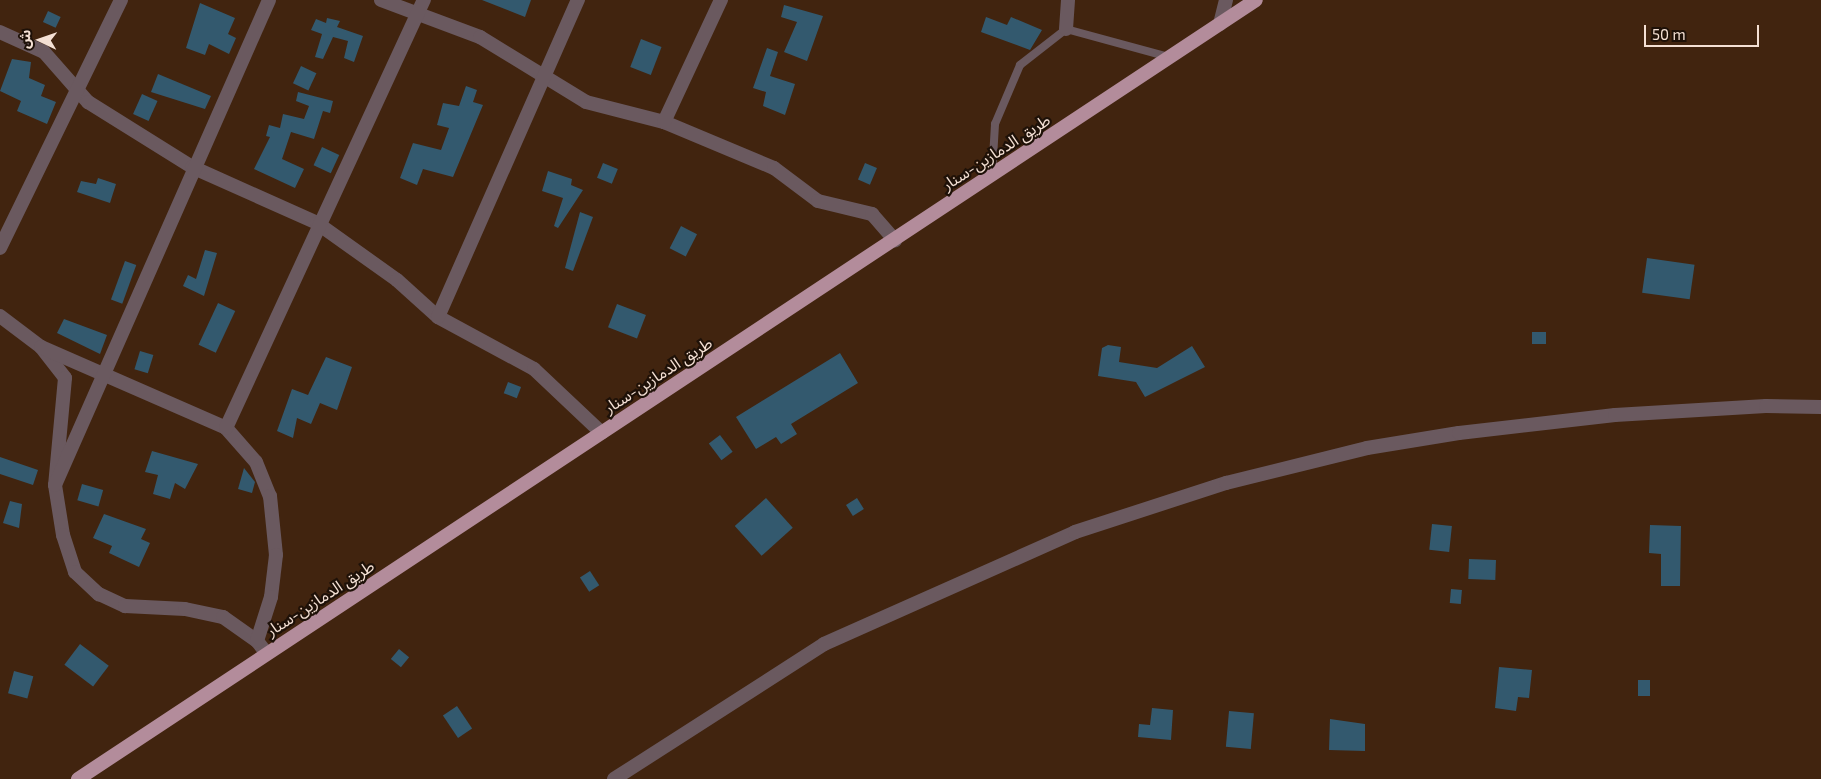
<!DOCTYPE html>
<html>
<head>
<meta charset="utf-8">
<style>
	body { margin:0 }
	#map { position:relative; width:1821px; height:779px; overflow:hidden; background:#41240f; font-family:"Exo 2","Noto Sans Arabic",sans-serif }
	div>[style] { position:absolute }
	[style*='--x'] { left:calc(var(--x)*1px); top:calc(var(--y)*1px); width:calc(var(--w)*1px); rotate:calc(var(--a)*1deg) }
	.building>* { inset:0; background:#33596e; transform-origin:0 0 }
	.service>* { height:8px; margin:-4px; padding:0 4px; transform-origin:4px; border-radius:4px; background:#6a595f }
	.minor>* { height:14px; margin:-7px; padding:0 7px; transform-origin:7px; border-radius:7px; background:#6a595f }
	.trunk>* { height:14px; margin:-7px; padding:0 7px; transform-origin:7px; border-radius:7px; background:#b38c9b }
	span { translate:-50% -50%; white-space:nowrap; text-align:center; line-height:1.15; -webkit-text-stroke:4.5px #1e1108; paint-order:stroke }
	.street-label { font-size:16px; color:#f4e0d4 }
	.north { position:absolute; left:15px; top:15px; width:50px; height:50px; -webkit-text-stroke:4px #1e1108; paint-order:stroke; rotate:273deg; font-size:14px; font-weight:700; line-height:20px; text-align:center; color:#f4e0d4 }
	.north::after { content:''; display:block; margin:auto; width:18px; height:22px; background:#f4e0d4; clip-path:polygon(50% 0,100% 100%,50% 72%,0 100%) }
	.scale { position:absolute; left:1644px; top:25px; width:115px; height:22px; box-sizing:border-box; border:2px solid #f4e0d4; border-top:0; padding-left:6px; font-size:15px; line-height:18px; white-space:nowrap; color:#f4e0d4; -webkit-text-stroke:4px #1e1108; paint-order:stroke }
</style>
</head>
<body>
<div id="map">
	<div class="building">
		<div style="clip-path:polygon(482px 0,531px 0,525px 17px)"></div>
		<div style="clip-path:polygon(200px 3px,235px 18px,228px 34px,236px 38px,229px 54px,209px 44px,205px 55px,186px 48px)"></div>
		<div style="clip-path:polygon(784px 5px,823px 16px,807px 61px,784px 52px,797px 22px,781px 17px)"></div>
		<div style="left:48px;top:11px;width:14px;height:12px;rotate:25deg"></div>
		<div style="clip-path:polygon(986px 17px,1007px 25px,1011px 17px,1042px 30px,1030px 50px,981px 32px)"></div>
		<div style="clip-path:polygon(327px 18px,340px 21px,337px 27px,363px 36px,354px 62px,344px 58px,348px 41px,333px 37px,323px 59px,315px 57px,322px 34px,311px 30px,316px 19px,326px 23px)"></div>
		<div style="left:641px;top:39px;width:22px;height:30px;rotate:21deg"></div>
		<div style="clip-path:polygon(767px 48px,778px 52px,770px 76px,795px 84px,785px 115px,763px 106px,766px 92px,753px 88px)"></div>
		<div style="clip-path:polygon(12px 59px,31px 62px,29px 78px,45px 85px,41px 96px,56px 102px,47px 124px,17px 111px,21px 101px,0 91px)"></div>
		<div style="left:301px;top:66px;width:17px;height:19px;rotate:25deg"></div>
		<div style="clip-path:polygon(158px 74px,211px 96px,205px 109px,151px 92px)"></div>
		<div style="clip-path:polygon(466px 86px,477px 90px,473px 102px,483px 105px,453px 177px,423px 169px,417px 185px,400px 178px,413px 143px,441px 150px,449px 128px,437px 125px,443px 103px,459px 106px)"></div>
		<div style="clip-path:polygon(298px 92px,333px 101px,330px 113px,323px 111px,314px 139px,291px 132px,282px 159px,304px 169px,295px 188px,254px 169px,270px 137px,266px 136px,269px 125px,280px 128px,283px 114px,304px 119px,309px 106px,296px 101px)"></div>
		<div style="left:142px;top:94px;width:17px;height:22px;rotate:24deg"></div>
		<div style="left:322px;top:147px;width:19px;height:20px;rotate:25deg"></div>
		<div style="left:603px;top:163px;width:16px;height:16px;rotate:22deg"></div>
		<div style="left:865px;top:163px;width:13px;height:18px;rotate:23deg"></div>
		<div style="clip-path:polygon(548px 171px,572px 179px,571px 185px,583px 190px,558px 228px,554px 226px,563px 198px,542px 191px)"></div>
		<div style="clip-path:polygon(98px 178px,116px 184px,110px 203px,77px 192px,81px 181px,96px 184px)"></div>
		<div style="clip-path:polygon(580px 212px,593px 217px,573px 271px,565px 268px)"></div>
		<div style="left:681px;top:226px;width:18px;height:25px;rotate:27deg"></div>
		<div style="clip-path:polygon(205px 250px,217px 253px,204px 296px,183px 286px,188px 275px,196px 279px)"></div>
		<div style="left:1647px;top:258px;width:48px;height:35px;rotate:8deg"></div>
		<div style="left:125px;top:261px;width:12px;height:41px;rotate:20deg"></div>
		<div style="left:218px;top:303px;width:19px;height:46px;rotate:25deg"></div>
		<div style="left:617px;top:304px;width:31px;height:25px;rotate:21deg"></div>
		<div style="clip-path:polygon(64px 319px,107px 335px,100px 354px,57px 333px)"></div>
		<div style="left:1532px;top:332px;width:14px;height:12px"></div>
		<div style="clip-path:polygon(1108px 345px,1121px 347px,1119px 362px,1157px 368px,1192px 346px,1205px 367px,1145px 397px,1136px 382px,1098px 376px,1102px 348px)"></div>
		<div style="left:140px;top:351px;width:14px;height:19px;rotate:17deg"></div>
		<div style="clip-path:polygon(840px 353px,858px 383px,791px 424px,797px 434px,781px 444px,776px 437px,756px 449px,736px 417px)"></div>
		<div style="clip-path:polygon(326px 357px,352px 367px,337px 410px,320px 403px,311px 424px,297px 418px,293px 438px,277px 431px,292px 389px,308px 395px)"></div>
		<div style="left:508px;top:382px;width:14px;height:12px;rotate:21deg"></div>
		<div style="left:720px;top:435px;width:21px;height:14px;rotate:53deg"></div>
		<div style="clip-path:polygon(152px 451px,198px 464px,185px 489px,175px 483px,170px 499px,153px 494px,158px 475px,145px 472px)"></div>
		<div style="clip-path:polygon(0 457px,38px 470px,33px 485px,0 474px)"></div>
		<div style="clip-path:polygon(244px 468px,255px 482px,252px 493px,238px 489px)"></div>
		<div style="left:82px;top:484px;width:22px;height:17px;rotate:16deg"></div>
		<div style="left:766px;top:498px;width:40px;height:42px;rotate:48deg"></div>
		<div style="left:857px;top:498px;width:13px;height:13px;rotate:58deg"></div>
		<div style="clip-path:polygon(10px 501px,22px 504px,19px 528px,3px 523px)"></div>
		<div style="clip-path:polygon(104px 514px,146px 529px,141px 539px,150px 543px,139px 567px,109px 553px,112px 546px,93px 538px)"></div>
		<div style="left:1432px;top:524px;width:20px;height:26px;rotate:6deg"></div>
		<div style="clip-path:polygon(1650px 525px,1681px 526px,1680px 586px,1661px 586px,1661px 554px,1649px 553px)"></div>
		<div style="left:1469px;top:559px;width:27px;height:20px;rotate:2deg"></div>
		<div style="left:590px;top:571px;width:17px;height:12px;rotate:57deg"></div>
		<div style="left:1451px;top:589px;width:11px;height:14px;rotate:5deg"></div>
		<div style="left:80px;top:644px;width:36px;height:26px;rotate:37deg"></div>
		<div style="left:399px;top:649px;width:13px;height:13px;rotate:39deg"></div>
		<div style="clip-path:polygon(1499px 667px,1532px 670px,1529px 698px,1518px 697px,1516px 711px,1495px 708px)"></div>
		<div style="left:14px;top:671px;width:20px;height:23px;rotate:15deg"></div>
		<div style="left:1638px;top:680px;width:12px;height:16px"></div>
		<div style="left:457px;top:706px;width:27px;height:17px;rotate:56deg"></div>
		<div style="clip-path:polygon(1152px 708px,1173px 710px,1171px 740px,1138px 737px,1139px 724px,1150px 725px)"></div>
		<div style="left:1229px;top:711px;width:25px;height:36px;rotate:5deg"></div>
		<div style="clip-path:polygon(1330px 719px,1365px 724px,1365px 751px,1329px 750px)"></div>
	</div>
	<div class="service">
		<div style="--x:992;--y:175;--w:51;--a:-86.6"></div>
		<div style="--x:995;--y:124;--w:64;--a:-67"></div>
		<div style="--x:1020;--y:65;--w:58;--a:-38"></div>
		<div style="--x:1066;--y:29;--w:107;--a:15.2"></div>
	</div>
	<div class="minor">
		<div style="--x:381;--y:0;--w:106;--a:20.5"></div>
		<div style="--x:480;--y:37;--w:124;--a:31.5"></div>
		<div style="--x:586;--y:102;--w:81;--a:14.4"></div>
		<div style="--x:664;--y:122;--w:119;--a:22.7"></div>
		<div style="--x:774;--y:168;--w:55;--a:36.9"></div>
		<div style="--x:818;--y:201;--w:56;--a:13.5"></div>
		<div style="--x:872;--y:214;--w:35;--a:49"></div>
		<div style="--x:1220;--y:24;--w:25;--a:-76"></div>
		<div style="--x:1066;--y:29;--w:29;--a:-86"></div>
		<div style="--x:0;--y:32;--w:48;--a:24.4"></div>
		<div style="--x:44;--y:52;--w:67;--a:48.7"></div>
		<div style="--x:88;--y:102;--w:123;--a:32"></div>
		<div style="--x:192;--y:167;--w:137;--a:24.1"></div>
		<div style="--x:317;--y:223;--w:98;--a:35.5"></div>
		<div style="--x:397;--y:280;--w:55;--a:42.1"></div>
		<div style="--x:438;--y:317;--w:109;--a:28.4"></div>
		<div style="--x:534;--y:369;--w:93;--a:43.3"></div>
		<div style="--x:664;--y:122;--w:135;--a:-65"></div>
		<div style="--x:0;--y:248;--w:276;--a:-64"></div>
		<div style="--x:0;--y:316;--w:51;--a:37.1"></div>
		<div style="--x:41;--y:347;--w:39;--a:52"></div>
		<div style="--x:65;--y:378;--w:107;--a:95.3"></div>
		<div style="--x:55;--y:485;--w:51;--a:80.9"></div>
		<div style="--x:63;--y:535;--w:39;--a:72"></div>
		<div style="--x:75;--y:572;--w:33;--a:43"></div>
		<div style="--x:99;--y:594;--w:29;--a:25"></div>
		<div style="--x:125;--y:606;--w:60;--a:2.9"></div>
		<div style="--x:185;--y:609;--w:39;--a:12"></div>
		<div style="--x:223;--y:617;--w:42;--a:35.2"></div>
		<div style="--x:257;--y:641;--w:16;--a:52"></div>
		<div style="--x:438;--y:317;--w:347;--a:-66.2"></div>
		<div style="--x:41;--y:347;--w:202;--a:23.6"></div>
		<div style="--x:226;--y:428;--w:45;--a:48.6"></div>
		<div style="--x:256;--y:462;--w:37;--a:68"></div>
		<div style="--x:270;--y:496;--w:59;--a:84.2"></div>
		<div style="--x:276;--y:555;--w:42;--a:96.8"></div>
		<div style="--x:271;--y:597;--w:46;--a:107.7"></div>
		<div style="--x:226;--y:428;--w:472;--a:-65.2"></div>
		<div style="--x:55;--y:485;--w:530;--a:-66.19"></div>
		<div style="--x:614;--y:779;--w:250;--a:-32.7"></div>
		<div style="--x:824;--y:644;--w:275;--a:-24"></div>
		<div style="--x:1075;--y:532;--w:159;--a:-18"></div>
		<div style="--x:1226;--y:483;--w:145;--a:-13.9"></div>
		<div style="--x:1367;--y:448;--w:93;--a:-9.3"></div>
		<div style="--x:1459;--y:433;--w:157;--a:-6.6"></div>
		<div style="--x:1615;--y:415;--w:151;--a:-3.4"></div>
		<div style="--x:1766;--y:406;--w:55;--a:1"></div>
	</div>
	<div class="trunk">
		<div style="--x:78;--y:779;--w:1412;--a:-33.48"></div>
	</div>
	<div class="street-label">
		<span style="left:996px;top:152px;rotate:-33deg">طريق الدمازين-سنار</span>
		<span style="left:658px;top:375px;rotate:-33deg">طريق الدمازين-سنار</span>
		<span style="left:320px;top:598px;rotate:-33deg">طريق الدمازين-سنار</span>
	</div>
	<div class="north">ش</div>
	<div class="scale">50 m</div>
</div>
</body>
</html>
